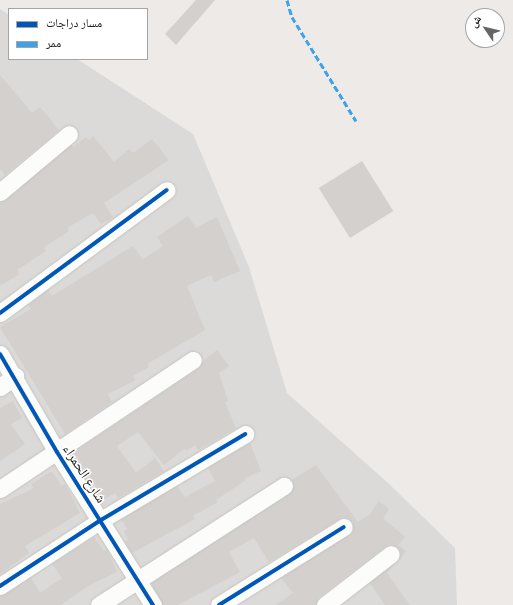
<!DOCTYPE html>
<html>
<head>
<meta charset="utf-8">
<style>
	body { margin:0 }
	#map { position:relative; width:513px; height:605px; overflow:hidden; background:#edeae7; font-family:"Fira Sans Condensed","Noto Naskh Arabic",sans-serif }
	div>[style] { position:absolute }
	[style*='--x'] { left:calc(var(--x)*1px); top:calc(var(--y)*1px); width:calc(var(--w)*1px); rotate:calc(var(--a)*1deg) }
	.residential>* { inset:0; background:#dcdad8 }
	.building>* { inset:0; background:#d3d0ce; transform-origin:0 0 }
	.roads { filter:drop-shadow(0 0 1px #c5c4c3) drop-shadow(0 0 1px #c5c4c3) }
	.minor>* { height:17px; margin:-8.5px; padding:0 8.5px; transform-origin:8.5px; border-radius:8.5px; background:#fcfcfb }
	.quiet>* { height:3px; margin-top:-1.5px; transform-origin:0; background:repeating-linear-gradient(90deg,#3da2ea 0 6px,transparent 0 9px) }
	.cycleway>* { height:4px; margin:-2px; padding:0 2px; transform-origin:2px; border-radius:2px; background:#0057b8 }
	span { translate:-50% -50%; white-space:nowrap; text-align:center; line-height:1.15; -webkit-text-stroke:3px #fff; paint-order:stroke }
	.street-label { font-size:14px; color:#1e1e1e }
	.legend { position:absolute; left:8px; top:8px; width:140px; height:52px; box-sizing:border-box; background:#fff; border:1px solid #a5a5a5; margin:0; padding:5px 7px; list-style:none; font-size:12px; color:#1e1e1e }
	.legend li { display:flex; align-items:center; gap:8px; height:20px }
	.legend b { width:20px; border:1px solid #a5a5a5 }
	.north { position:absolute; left:465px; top:8px; width:40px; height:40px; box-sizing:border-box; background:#fff; border:1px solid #a5a5a5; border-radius:50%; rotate:305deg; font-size:11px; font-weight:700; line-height:16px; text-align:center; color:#1e1e1e }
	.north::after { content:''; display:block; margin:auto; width:14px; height:18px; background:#666564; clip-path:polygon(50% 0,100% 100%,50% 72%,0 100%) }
</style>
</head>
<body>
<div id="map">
	<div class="residential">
		<div style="clip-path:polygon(0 9px,9px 15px,9px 59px,77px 59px,193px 134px,249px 267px,287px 393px,387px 482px,455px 548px,457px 605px,0 605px)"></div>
	</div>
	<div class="building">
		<div style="clip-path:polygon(196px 0,215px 0,176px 45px,165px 34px)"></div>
		<div style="clip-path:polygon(0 75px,32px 113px,40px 107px,59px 130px,5px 175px,0 169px)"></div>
		<div style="clip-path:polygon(93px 136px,114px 162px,129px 149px,133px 153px,152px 139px,169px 160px,104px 203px,113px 217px,101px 224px,93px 213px,67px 228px,69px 231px,44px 247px,46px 251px,17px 270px,20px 274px,0 286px,0 203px,71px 145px,73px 147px,86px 137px,89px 140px)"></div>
		<div style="left:362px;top:161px;width:59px;height:51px;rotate:58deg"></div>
		<div style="clip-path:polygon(188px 216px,196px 228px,217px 217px,240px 271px,214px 282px,211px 275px,187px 286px,205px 330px,147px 364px,149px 367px,133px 376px,136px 380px,108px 394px,112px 402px,65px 434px,0 327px,31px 309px,28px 305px,48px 290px,52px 296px,133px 246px,143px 259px,163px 246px,157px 237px)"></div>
		<div style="clip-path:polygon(217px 350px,229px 366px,219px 373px,228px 401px,225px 402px,236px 428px,198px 450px,195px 445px,186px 451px,184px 449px,164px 465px,138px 432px,117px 446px,136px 473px,155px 458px,164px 471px,118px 498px,115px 493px,104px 499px,74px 452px,199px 368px,203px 361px)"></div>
		<div style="clip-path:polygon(13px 401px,22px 418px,11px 424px,25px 444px,0 461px,0 408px)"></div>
		<div style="clip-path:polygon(250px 443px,261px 471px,245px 478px,246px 480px,216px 500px,218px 502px,193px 516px,195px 519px,132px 553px,125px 541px,128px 540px,124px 531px,127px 529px,121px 519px,177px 486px,185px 497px,215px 481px,208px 468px)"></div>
		<div style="clip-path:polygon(316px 465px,358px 522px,370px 514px,379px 501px,389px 509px,383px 518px,405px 537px,398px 545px,406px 551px,400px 559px,399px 548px,389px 544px,319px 597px,315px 605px,276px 605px,293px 593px,281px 578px,353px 532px,353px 522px,343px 517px,269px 562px,254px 538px,229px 552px,240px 572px,178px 605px,163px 605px,151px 583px,289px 494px,294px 486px,292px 480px)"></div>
		<div style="clip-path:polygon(52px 471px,62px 486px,65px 484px,80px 513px,25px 546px,29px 553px,0 574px,0 504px,34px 488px,31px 484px)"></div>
		<div style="clip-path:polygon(94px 537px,104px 551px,107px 550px,117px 572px,88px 586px,61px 605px,0 605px,0 596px,31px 578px,40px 593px,62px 578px,52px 564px)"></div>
		<div style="clip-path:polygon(396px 562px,387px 573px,410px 605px,385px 605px,370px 583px)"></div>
	</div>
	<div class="roads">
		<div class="minor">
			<div style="--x:0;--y:192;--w:90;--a:-40"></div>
			<div style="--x:0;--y:313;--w:207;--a:-36.4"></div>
			<div style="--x:0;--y:354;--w:113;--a:59.8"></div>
			<div style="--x:57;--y:452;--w:181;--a:57.9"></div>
			<div style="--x:0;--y:387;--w:19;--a:-36"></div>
			<div style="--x:0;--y:489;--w:232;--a:-33.8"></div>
			<div style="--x:0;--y:586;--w:121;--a:-33.2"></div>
			<div style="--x:101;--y:520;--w:168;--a:-30.8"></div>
			<div style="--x:99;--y:605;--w:220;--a:-32.8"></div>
			<div style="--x:219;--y:605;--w:147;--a:-32"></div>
			<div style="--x:325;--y:605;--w:83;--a:-37.7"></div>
		</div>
	</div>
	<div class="quiet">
		<div style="--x:287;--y:0;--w:18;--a:74"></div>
		<div style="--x:292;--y:17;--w:122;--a:58.4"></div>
	</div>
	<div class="cycleway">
		<div style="--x:0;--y:313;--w:207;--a:-36.4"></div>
		<div style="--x:0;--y:354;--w:113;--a:59.8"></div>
		<div style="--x:57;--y:452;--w:181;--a:57.9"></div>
		<div style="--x:0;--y:586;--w:121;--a:-33.2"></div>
		<div style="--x:101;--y:520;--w:168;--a:-30.8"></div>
		<div style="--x:219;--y:605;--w:147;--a:-32"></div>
	</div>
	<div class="street-label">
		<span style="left:84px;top:474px;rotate:57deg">شارع الحمراء</span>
	</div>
	<ul class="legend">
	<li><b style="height:5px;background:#0057b8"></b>مسار دراجات</li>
	<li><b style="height:5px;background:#3da2ea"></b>ممر</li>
	</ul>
	<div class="north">ش</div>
</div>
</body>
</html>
